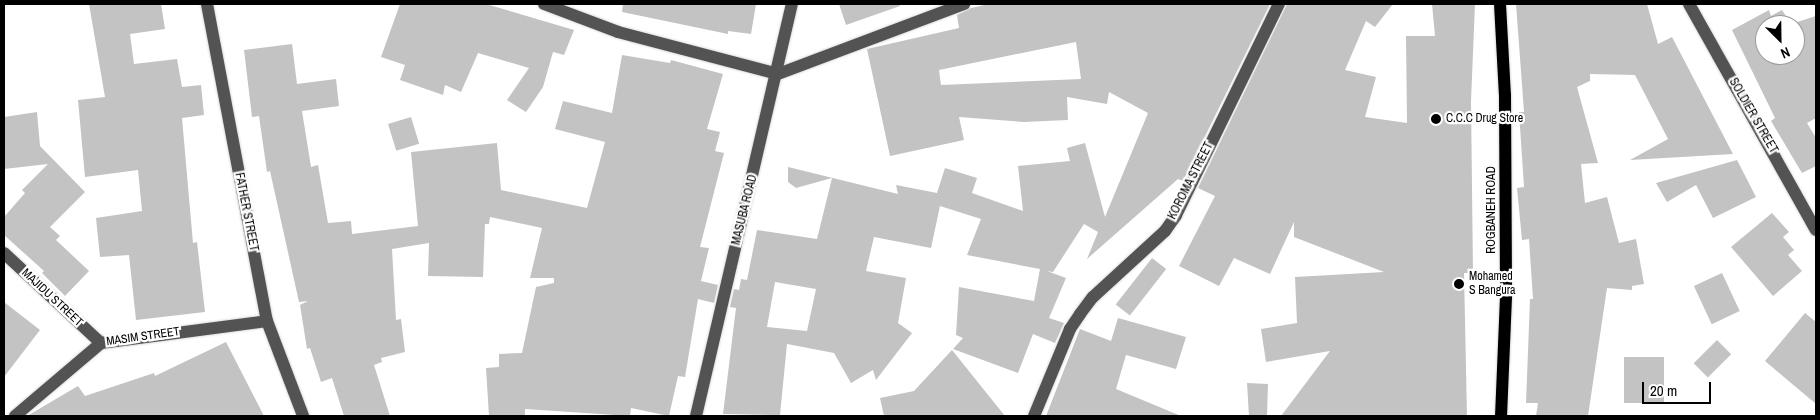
<!DOCTYPE html>
<html>
<head>
<meta charset="utf-8">
<style>
	body { margin:0 }
	#map { position:relative; width:1820px; height:420px; overflow:hidden; background:#fff; font-family:"Archivo Narrow",sans-serif }
	div>[style] { position:absolute }
	[style*='--x'] { left:calc(var(--x)*1px); top:calc(var(--y)*1px); width:calc(var(--w)*1px); rotate:calc(var(--a)*1deg) }
	.building>* { inset:0; background:#c3c3c3; transform-origin:0 0 }
	.roads { filter:drop-shadow(0 0 1px #dbdbdb) drop-shadow(0 0 1px #dbdbdb) }
	.minor>* { height:12px; margin:-6px; padding:0 6px; transform-origin:6px; border-radius:6px; background:#535353 }
	.major>* { height:12px; margin:-6px; padding:0 6px; transform-origin:6px; border-radius:6px; background:#000 }
	.dots>* { width:14px; height:14px; translate:-50% -50%; box-sizing:border-box; border:2px solid #fff; border-radius:50% }
	span { translate:-50% -50%; white-space:nowrap; text-align:center; line-height:1.15; -webkit-text-stroke:4.5px #fff; paint-order:stroke }
	.street-label { font-size:12px; color:#000 }
	.poi-label { font-size:12px; color:#000 }
	.left { translate:0 -50%; text-align:left }
	.frame { position:absolute; inset:0; border:5px solid #000; pointer-events:none }
	.north { position:absolute; left:1755px; top:15px; width:50px; height:50px; box-sizing:border-box; background:#fff; border:1px solid #999; border-radius:50%; rotate:157deg; font-size:14px; font-weight:700; line-height:20px; text-align:center; color:#000 }
	.north::after { content:''; display:block; margin:auto; width:18px; height:22px; background:#000; clip-path:polygon(50% 0,100% 100%,50% 72%,0 100%) }
	.scale { position:absolute; left:1642px; top:382px; width:69px; height:22px; box-sizing:border-box; border:2px solid #000; border-top:0; padding-left:6px; font-size:15px; line-height:18px; white-space:nowrap; color:#000; -webkit-text-stroke:4px #fff; paint-order:stroke }
</style>
</head>
<body>
<div id="map">
	<div class="building">
		<div style="clip-path:polygon(89px 4px,161px 4px,165px 29px,130px 34px,134px 64px,177px 59px,182px 87px,201px 85px,204px 115px,182px 118px,193px 243px,197px 242px,205px 312px,136px 320px,129px 255px,100px 257px,96px 218px,142px 211px,138px 170px,85px 177px,78px 100px,105px 97px)"></div>
		<div style="clip-path:polygon(400px 4px,486px 4px,574px 30px,564px 55px,553px 52px,543px 87px,526px 112px,507px 100px,529px 68px,478px 53px,461px 92px,445px 85px,443px 95px,400px 80px,405px 65px,381px 57px)"></div>
		<div style="clip-path:polygon(623px 4px,756px 4px,751px 34px,728px 31px,728px 34px,622px 12px)"></div>
		<div style="clip-path:polygon(839px 4px,899px 4px,900px 6px,846px 25px)"></div>
		<div style="clip-path:polygon(evenodd,989px 4px,1270px 4px,1183px 181px,1178px 179px,1087px 259px,1098px 232px,1084px 224px,1053px 272px,1047px 271px,1066px 278px,1049px 318px,1064px 323px,1055px 343px,1033px 334px,1018px 373px,953px 349px,963px 338px,956px 335px,959px 287px,1034px 301px,1040px 269px,967px 255px,981px 219px,940px 206px,931px 248px,874px 237px,866px 271px,906px 278px,898px 323px,912px 333px,876px 380px,873px 370px,851px 383px,834px 353px,787px 344px,780px 415px,723px 414px,736px 308px,730px 307px,734px 289px,739px 290px,741px 279px,747px 280px,757px 230px,817px 239px,832px 178px,796px 188px,788px 182px,788px 167px,898px 194px,896px 185px,937px 193px,945px 168px,977px 178px,972px 193px,1023px 211px,1018px 166px,1070px 161px,1067px 148px,1085px 143px,1105px 217px,1148px 113px,1109px 92px,1107px 104px,1067px 97px,1068px 120px,1024px 122px,959px 117px,964px 140px,890px 156px,867px 49px,959px 28px,957px 15px,971px 8px,989px 4px,1076px 42px,1081px 79px,941px 85px,939px 70px,1076px 42px,989px 4px,775px 282px,816px 289px,807px 331px,767px 327px,775px 282px)"></div>
		<div style="clip-path:polygon(1287px 4px,1393px 4px,1375px 27px,1366px 21px,1345px 70px,1376px 77px,1365px 117px,1407px 123px,1406px 36px,1435px 36px,1432px 4px,1475px 4px,1471px 101px,1473px 273px,1464px 273px,1467px 416px,1281px 416px,1330px 351px,1266px 362px,1261px 329px,1297px 323px,1295px 277px,1384px 272px,1294px 237px,1294px 222px,1270px 274px,1234px 258px,1219px 286px,1179px 266px,1215px 196px,1198px 188px)"></div>
		<div style="clip-path:polygon(1516px 4px,1647px 4px,1658px 44px,1672px 37px,1733px 154px,1630px 160px,1668px 139px,1635px 75px,1590px 74px,1590px 81px,1577px 87px,1598px 163px,1581px 164px,1585px 203px,1607px 197px,1619px 243px,1636px 239px,1644px 284px,1632px 286px,1632px 290px,1607px 288px,1588px 416px,1536px 416px,1538px 403px,1526px 403px,1530px 299px,1533px 299px,1529px 239px,1522px 240px,1517px 188px,1524px 187px,1519px 112px,1524px 112px)"></div>
		<div style="clip-path:polygon(evenodd,1769px 10px,1771px 16px,1782px 10px,1791px 24px,1816px 16px,1816px 118px,1807px 123px,1816px 138px,1816px 166px,1802px 173px,1771px 121px,1775px 118px,1732px 30px,1769px 10px,1765px 25px,1795px 25px,1795px 55px,1765px 55px,1765px 25px)"></div>
		<div style="clip-path:polygon(292px 44px,297px 84px,336px 79px,339px 106px,302px 111px,311px 167px,318px 165px,328px 223px,351px 221px,352px 234px,418px 226px,411px 152px,497px 143px,501px 190px,587px 208px,605px 142px,555px 129px,563px 101px,612px 113px,622px 55px,670px 63px,671px 60px,723px 74px,707px 129px,720px 132px,715px 151px,724px 153px,700px 247px,709px 248px,701px 281px,718px 285px,714px 303px,698px 299px,685px 377px,678px 376px,669px 416px,631px 408px,630px 416px,525px 409px,525px 415px,489px 416px,486px 368px,499px 367px,499px 354px,522px 353px,536px 287px,554px 283px,554px 278px,530px 278px,542px 228px,490px 217px,489px 224px,485px 224px,483px 277px,428px 276px,429px 243px,392px 249px,396px 320px,401px 319px,405px 352px,381px 358px,382px 362px,374px 365px,390px 416px,344px 416px,332px 378px,321px 382px,310px 348px,307px 349px,300px 305px,308px 301px,299px 302px,270px 171px,267px 172px,259px 116px,252px 117px,244px 50px)"></div>
		<div style="clip-path:polygon(37px 112px,40px 146px,85px 192px,50px 227px,60px 236px,56px 240px,89px 271px,65px 296px,42px 273px,44px 271px,4px 235px,4px 217px,25px 193px,22px 190px,48px 164px,4px 169px,4px 117px)"></div>
		<div style="left:411px;top:117px;width:28px;height:24px;rotate:73deg"></div>
		<div style="clip-path:polygon(1737px 160px,1756px 197px,1713px 218px,1696px 185px,1667px 202px,1656px 183px)"></div>
		<div style="clip-path:polygon(1772px 213px,1789px 232px,1783px 237px,1794px 250px,1788px 255px,1802px 271px,1773px 296px,1731px 247px)"></div>
		<div style="left:1152px;top:258px;width:18px;height:59px;rotate:38deg"></div>
		<div style="left:1722px;top:273px;width:42px;height:31px;rotate:65deg"></div>
		<div style="clip-path:polygon(4px 302px,40px 330px,4px 377px)"></div>
		<div style="clip-path:polygon(1805px 313px,1816px 322px,1816px 404px,1765px 361px)"></div>
		<div style="clip-path:polygon(1118px 318px,1186px 337px,1176px 369px,1126px 355px,1116px 389px,1181px 416px,1046px 416px,1080px 329px,1111px 341px)"></div>
		<div style="left:1717px;top:340px;width:20px;height:33px;rotate:45deg"></div>
		<div style="clip-path:polygon(226px 342px,264px 416px,27px 416px,78px 386px,85px 396px,154px 373px,155px 376px)"></div>
		<div style="clip-path:polygon(952px 350px,1005px 416px,884px 416px,880px 398px,914px 391px)"></div>
		<div style="left:1664px;top:357px;width:46px;height:40px;rotate:90deg"></div>
		<div style="clip-path:polygon(1247px 383px,1268px 384px,1267px 416px,1249px 416px)"></div>
	</div>
	<div class="roads">
		<div class="minor">
			<div style="--x:207;--y:4;--w:323;--a:79.3"></div>
			<div style="--x:267;--y:321;--w:102;--a:69.2"></div>
			<div style="--x:544;--y:4;--w:79;--a:20.7"></div>
			<div style="--x:618;--y:32;--w:165;--a:14.7"></div>
			<div style="--x:778;--y:74;--w:199;--a:-20.6"></div>
			<div style="--x:1689;--y:4;--w:259;--a:60.7"></div>
			<div style="--x:4;--y:253;--w:132;--a:42.9"></div>
			<div style="--x:15;--y:416;--w:113;--a:-40.3"></div>
			<div style="--x:101;--y:343;--w:167;--a:-7.5"></div>
			<div style="--x:696;--y:416;--w:423;--a:-76.9"></div>
			<div style="--x:1034;--y:416;--w:94;--a:-67.5"></div>
			<div style="--x:1070;--y:329;--w:18;--a:-56"></div>
			<div style="--x:1080;--y:314;--w:21;--a:-53"></div>
			<div style="--x:1093;--y:297;--w:98;--a:-42.5"></div>
			<div style="--x:1165;--y:231;--w:19;--a:-55"></div>
			<div style="--x:1176;--y:215;--w:235;--a:-64"></div>
		</div>
		<div class="major">
			<div style="--x:1500;--y:4;--w:91;--a:86.9"></div>
			<div style="--x:1505;--y:95;--w:202;--a:89.7"></div>
			<div style="--x:1506;--y:297;--w:119;--a:92.4"></div>
		</div>
	</div>
	<div class="dots">
		<div style="left:1436px;top:119px;background:#000"></div>
		<div style="left:1459px;top:284px;background:#000"></div>
	</div>
	<div class="street-label">
		<span style="left:1753px;top:116px;rotate:60deg">SOLDIER STREET</span>
		<span style="left:1191px;top:181px;rotate:-63deg">KOROMA STREET</span>
		<span style="left:745px;top:210px;rotate:-76deg">MASUBA ROAD</span>
		<span style="left:1492px;top:210px;rotate:-90deg">ROGBANEH ROAD</span>
		<span style="left:246px;top:212px;rotate:79deg">FATHER STREET</span>
		<span style="left:52px;top:298px;rotate:43deg">MAJIDU STREET</span>
		<span style="left:143px;top:337px;rotate:-8deg">MASIM STREET</span>
	</div>
	<div class="poi-label">
		<span class="left" style="left:1446px;top:119px">C.C.C Drug Store</span>
		<span class="left" style="left:1469px;top:284px">Mohamed<br>S Bangura</span>
	</div>
	<div class="frame"></div>
	<div class="north">N</div>
	<div class="scale">20 m</div>
</div>
</body>
</html>
